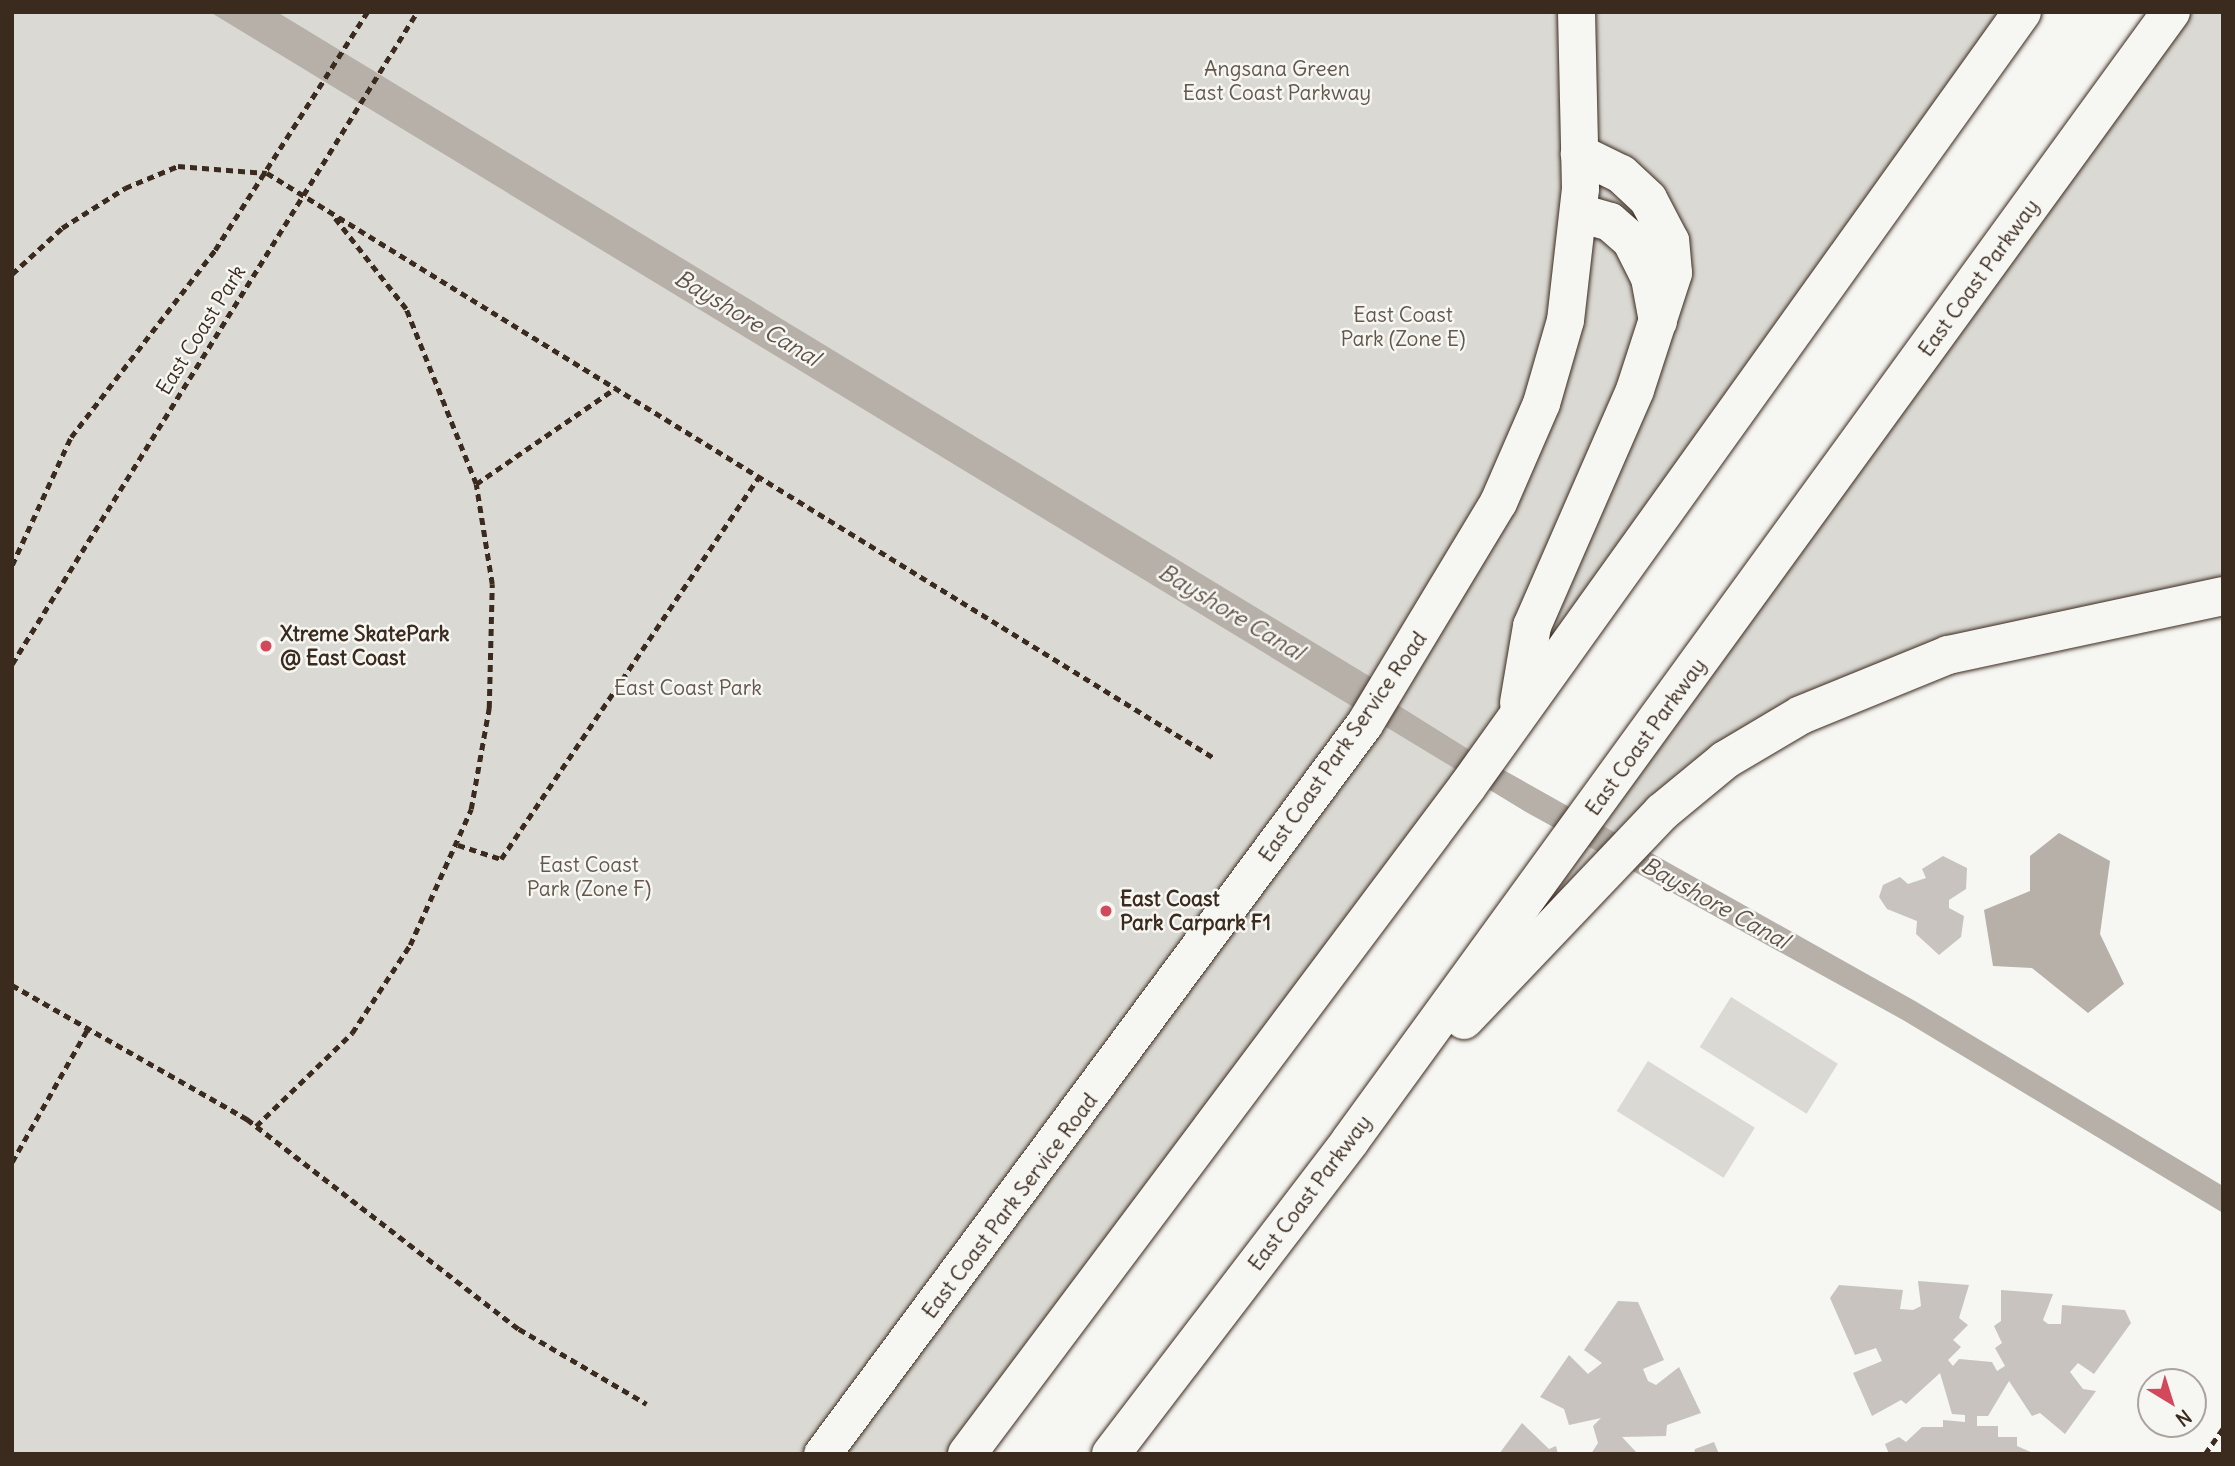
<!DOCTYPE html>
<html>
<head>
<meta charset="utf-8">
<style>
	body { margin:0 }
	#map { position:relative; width:2235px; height:1466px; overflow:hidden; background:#f6f6f2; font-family:Delius,sans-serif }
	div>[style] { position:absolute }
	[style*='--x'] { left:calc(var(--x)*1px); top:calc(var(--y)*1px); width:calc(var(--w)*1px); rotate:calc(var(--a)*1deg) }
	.green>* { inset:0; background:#dad9d3; transform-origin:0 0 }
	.water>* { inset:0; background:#b6b0a9 }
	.building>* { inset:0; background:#c8c3be }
	.path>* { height:4.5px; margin-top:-2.25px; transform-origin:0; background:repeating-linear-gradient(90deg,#3b2a1e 0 7px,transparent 0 12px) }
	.roads { filter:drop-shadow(0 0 2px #3b2a1e) drop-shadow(0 0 2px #3b2a1e) }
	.street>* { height:37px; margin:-18.5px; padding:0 18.5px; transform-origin:18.5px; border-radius:18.5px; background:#f6f6f2 }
	.highway>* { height:38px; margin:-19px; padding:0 19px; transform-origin:19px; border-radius:19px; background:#f6f6f2 }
	.dots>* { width:19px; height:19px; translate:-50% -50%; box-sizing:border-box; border:4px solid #f6f6f2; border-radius:50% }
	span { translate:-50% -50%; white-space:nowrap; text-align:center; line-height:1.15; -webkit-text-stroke:5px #f6f6f2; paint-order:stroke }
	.park-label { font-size:21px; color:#63564b }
	.street-label { font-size:21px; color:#3b2a1e }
	.poi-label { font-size:21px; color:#3b2a1e; font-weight:700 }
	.left { translate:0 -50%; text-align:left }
	.water-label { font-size:23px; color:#605248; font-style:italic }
	.frame { position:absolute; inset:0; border:14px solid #3b2a1e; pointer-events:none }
	.north { position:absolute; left:2137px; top:1368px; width:70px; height:70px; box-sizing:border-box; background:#f6f6f2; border:2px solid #aba49d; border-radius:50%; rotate:142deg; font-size:19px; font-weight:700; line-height:28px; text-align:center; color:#3b2a1e }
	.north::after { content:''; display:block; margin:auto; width:24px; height:32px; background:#d1495b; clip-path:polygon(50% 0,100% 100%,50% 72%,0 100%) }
</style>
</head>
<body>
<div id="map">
	<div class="green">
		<div style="clip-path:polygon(12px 12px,2019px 12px,958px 1454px,12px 1454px)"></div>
		<div style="clip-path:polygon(2171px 12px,2223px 12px,2223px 591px,1951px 652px,1662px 811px,1355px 1135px)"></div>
		<div style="left:1731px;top:997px;width:126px;height:59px;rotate:32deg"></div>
		<div style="left:1648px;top:1061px;width:126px;height:59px;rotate:32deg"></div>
	</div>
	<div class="water">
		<div style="clip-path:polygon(210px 12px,277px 12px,1374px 679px,1369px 687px,1484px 759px,1915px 1001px,2223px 1186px,2223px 1213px,1903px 1020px,1526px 812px)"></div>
		<div style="clip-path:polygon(2059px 833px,2110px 861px,2100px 934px,2124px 984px,2088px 1013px,2032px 968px,1993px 966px,1984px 910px,2030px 891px,2030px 856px)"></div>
	</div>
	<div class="building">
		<div style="clip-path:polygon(1943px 856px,1967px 868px,1966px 889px,1949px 900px,1949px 908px,1964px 916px,1961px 937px,1939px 955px,1916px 934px,1917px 921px,1887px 909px,1879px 897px,1883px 885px,1900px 877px,1908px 884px,1926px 878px,1922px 869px)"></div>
		<div style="clip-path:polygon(1918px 1281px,1969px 1285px,1959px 1318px,1968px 1325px,1953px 1340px,1961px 1347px,1948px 1360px,1953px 1366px,1959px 1359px,1992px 1362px,1997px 1371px,2005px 1366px,1995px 1348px,2002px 1343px,1994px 1326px,2001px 1321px,2001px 1290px,2053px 1294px,2043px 1320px,2048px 1324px,2061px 1324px,2062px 1305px,2125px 1310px,2131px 1323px,2094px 1374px,2078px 1363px,2070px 1372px,2083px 1389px,2096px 1391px,2065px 1434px,2040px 1413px,2032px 1416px,2009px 1381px,1988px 1416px,1977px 1416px,1977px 1426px,1998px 1426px,1998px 1437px,2017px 1437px,2017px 1446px,2035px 1454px,1889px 1454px,1885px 1444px,1899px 1437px,1906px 1442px,1922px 1427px,1943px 1427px,1943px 1420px,1965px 1422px,1965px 1415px,1952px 1414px,1940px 1373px,1906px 1404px,1901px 1400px,1872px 1416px,1853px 1373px,1882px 1361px,1876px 1348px,1855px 1355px,1830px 1298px,1839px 1285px,1903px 1290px,1900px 1309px,1913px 1310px,1921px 1306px)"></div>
		<div style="clip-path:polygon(1618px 1301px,1638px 1302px,1664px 1360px,1643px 1369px,1648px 1381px,1656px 1385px,1679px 1367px,1701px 1413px,1667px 1425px,1666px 1436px,1622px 1437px,1638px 1454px,1591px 1454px,1598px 1443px,1593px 1426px,1601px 1418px,1569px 1425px,1564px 1409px,1540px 1397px,1569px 1355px,1588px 1374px,1602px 1363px,1584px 1350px)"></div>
		<div style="clip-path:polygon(1522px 1423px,1549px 1449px,1556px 1446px,1558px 1454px,1499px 1454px)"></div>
		<div style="clip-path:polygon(1714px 1442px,1719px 1454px,1694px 1454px,1695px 1449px)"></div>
	</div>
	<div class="path">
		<div style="--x:12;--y:274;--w:68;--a:-42.6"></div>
		<div style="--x:62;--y:228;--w:75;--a:-32.4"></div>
		<div style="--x:125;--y:188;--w:57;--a:-22.5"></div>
		<div style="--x:178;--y:166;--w:89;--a:4.5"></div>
		<div style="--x:267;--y:173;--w:1115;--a:31.7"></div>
		<div style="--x:476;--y:484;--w:171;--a:-34.5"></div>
		<div style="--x:12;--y:565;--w:141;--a:-65.3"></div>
		<div style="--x:71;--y:437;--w:236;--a:-52.4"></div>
		<div style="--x:215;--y:250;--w:282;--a:-57.4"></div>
		<div style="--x:12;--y:664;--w:768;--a:-58.15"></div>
		<div style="--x:458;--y:845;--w:45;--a:18"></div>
		<div style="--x:501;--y:859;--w:463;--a:-56"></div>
		<div style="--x:12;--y:985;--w:271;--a:29.7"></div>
		<div style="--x:247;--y:1119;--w:344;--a:37.7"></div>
		<div style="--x:519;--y:1329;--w:148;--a:30.4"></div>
		<div style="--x:256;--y:1126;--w:134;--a:-44.1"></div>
		<div style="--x:352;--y:1033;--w:105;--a:-56.6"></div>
		<div style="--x:410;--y:945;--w:149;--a:-65.8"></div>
		<div style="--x:471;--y:809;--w:103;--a:-79.9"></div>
		<div style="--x:489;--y:708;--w:124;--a:-88.6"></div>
		<div style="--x:492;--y:584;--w:101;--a:-99.1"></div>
		<div style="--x:476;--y:484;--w:188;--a:-111.8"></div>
		<div style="--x:406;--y:309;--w:118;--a:-128.1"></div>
		<div style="--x:12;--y:1162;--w:154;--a:-60.4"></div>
		<div style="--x:2205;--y:1454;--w:32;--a:-55"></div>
	</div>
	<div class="roads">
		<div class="street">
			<div style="--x:822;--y:1454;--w:909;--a:-53.41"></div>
			<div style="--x:1364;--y:724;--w:259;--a:-58.9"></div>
			<div style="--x:1498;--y:502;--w:108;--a:-66.5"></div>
			<div style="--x:1541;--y:403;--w:86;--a:-73.9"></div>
			<div style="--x:1565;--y:320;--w:133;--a:-83.5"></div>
			<div style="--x:1580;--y:188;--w:176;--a:-91.3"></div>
		</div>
		<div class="highway">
			<div style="--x:1579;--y:213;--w:32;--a:16"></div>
			<div style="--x:1610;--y:222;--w:28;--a:41"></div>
			<div style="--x:1631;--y:240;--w:42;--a:63.4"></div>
			<div style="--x:1650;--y:278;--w:44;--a:79.5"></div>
			<div style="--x:1519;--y:703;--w:78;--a:-80.4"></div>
			<div style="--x:1532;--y:626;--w:257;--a:-66.4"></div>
			<div style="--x:1635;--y:390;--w:123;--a:-72"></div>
			<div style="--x:1673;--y:273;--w:32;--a:-95"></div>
			<div style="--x:1670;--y:241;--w:47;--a:-117.6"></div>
			<div style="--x:1648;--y:199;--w:37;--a:-137"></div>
			<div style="--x:1621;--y:174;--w:46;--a:-154"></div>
			<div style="--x:1464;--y:1020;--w:287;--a:-46.4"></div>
			<div style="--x:1662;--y:812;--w:82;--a:-39.5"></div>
			<div style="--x:1725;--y:760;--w:88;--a:-30.6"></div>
			<div style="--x:1801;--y:715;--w:159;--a:-22.2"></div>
			<div style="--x:1948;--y:655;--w:281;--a:-12.1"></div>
			<div style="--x:967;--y:1454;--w:834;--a:-53.14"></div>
			<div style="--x:1467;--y:787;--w:953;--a:-54.39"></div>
			<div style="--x:1111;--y:1454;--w:394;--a:-52.6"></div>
			<div style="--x:1350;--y:1141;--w:1396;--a:-53.98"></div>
		</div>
	</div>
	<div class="dots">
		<div style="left:266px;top:646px;background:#d1495b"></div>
		<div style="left:1106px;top:911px;background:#d1495b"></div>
	</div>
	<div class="park-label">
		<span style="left:1277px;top:81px">Angsana Green<br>East Coast Parkway</span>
		<span style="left:1403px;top:327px">East Coast<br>Park (Zone E)</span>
		<span style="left:688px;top:688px">East Coast Park</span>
		<span style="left:589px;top:877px">East Coast<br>Park (Zone F)</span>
	</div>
	<div class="street-label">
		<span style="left:1979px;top:278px;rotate:-54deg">East Coast Parkway</span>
		<span style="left:201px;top:330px;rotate:-58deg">East Coast Park</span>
		<span style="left:1646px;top:737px;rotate:-54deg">East Coast Parkway</span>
		<span style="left:1343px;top:747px;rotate:-55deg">East Coast Park Service Road</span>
		<span style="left:1310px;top:1193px;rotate:-53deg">East Coast Parkway</span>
		<span style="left:1010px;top:1206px;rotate:-53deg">East Coast Park Service Road</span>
	</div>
	<div class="poi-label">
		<span class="left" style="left:280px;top:646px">Xtreme SkatePark<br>@ East Coast</span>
		<span class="left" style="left:1120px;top:911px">East Coast<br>Park Carpark F1</span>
	</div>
	<div class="water-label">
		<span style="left:747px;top:318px;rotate:31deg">Bayshore Canal</span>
		<span style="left:1231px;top:612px;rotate:31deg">Bayshore Canal</span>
		<span style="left:1715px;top:903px;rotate:29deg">Bayshore Canal</span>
	</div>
	<div class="frame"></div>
	<div class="north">N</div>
</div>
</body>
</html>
